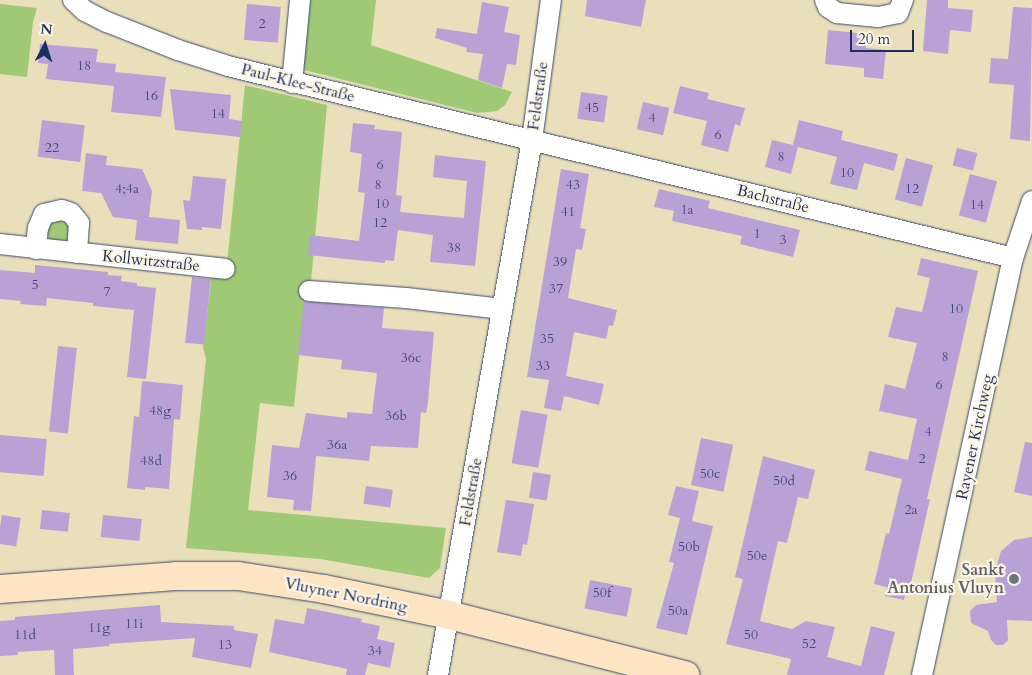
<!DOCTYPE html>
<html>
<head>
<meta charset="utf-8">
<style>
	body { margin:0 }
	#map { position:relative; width:1032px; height:675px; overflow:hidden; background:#eadfbb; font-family:Cardo,serif }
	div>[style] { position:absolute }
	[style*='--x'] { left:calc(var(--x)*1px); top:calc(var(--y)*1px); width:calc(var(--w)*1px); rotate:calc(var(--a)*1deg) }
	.green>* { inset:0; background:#a0c975 }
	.building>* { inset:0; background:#b9a1d5; transform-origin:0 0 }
	.roads { filter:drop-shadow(0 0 1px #3a496c) drop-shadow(0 0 1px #3a496c) }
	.street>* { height:20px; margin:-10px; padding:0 10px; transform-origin:10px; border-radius:10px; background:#fff }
	.secondary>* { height:28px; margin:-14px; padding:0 14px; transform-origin:14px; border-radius:14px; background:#fde5c4 }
	.dots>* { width:14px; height:14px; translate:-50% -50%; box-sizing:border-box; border:2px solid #fcf5e5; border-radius:50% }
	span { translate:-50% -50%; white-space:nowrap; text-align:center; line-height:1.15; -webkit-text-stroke:4.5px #fcf5e5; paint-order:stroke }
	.number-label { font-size:14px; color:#424c7c }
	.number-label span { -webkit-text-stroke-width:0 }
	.street-label { font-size:16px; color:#1b2f5e }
	.worship-label { font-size:16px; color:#5b616d; font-weight:700 }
	.right { translate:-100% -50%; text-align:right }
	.north { position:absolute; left:20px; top:20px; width:50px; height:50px; -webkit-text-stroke:4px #fcf5e5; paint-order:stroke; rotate:5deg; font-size:14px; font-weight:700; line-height:20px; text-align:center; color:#1b2f5e }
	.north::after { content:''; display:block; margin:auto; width:18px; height:22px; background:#1b2f5e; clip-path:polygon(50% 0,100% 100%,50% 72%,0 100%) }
	.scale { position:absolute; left:850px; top:30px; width:64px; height:22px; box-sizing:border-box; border:2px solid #1b2f5e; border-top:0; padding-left:6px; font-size:15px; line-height:18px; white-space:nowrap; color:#1b2f5e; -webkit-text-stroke:4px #fcf5e5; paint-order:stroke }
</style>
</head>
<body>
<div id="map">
	<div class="green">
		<div style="clip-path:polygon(307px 0,376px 0,371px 45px,512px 92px,505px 105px,497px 111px,477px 113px,300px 69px)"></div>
		<div style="clip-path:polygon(0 4px,37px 8px,33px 22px,27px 77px,0 74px)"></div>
		<div style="clip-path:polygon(245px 85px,327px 105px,311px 282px,305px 300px,294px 407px,260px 403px,248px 510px,446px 528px,440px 568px,429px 578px,320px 559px,186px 548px,206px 359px,203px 348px,212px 273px,226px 274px)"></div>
		<div style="clip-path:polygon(62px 218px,74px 231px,66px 244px,50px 241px,47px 235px,50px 222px)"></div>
	</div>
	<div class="building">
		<div style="clip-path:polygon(587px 0,646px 0,641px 27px,585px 16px)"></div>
		<div style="clip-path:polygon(927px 0,948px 0,948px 8px,973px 10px,971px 32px,950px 30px,948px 54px,923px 51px)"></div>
		<div style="clip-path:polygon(482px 2px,509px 7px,504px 32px,520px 35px,516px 65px,507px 64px,502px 88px,478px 80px,483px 54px,466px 52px,467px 48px,435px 38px,437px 28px,477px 34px)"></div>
		<div style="left:247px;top:4px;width:34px;height:36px;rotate:5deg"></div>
		<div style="clip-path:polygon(1013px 7px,1032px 8px,1030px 141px,1010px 139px,1014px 85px,989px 83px,991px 58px,1008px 59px)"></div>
		<div style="clip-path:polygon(828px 30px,867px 34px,866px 48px,886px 50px,883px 79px,864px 77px,864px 68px,825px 64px)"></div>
		<div style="clip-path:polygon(40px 44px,98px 49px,96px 62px,116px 64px,115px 72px,166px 77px,161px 117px,111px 112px,114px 86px,46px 79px,48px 64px,38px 63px)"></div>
		<div style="clip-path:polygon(680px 86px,709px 93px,707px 99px,745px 108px,740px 126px,735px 124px,728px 152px,701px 145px,707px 121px,673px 113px)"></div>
		<div style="clip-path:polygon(170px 89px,231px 95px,229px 119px,242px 121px,240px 137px,175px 130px)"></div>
		<div style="left:581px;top:92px;width:27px;height:27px;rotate:8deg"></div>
		<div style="left:643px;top:102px;width:27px;height:28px;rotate:13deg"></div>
		<div style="left:42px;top:120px;width:43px;height:37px;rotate:7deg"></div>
		<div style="clip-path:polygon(799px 120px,843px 131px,841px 140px,898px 154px,894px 171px,864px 163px,857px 190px,830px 184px,837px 157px,798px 147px,791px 174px,765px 167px,772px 140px,793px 145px)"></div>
		<div style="clip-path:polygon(353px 123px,375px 125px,374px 129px,402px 132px,396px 195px,402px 196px,400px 212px,464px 218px,467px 181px,433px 177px,435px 155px,486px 161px,475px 266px,430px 262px,433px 235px,398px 230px,394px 261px,385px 260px,385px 263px,308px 255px,310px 235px,359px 241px,365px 193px,358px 192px,362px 154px,350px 152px)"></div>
		<div style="left:957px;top:148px;width:21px;height:18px;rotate:14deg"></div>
		<div style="clip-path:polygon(86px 153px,107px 156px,106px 165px,142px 169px,152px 191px,149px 217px,180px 220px,178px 244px,135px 240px,137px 220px,113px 217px,101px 193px,82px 191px)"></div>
		<div style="left:906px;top:158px;width:28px;height:43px;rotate:15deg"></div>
		<div style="clip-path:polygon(561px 169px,589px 174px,580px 228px,586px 229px,582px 250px,576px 249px,568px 298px,617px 310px,613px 326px,609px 325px,606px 339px,574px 332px,566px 376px,604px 384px,599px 405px,564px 396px,561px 411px,544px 408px,549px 380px,527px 377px)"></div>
		<div style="left:970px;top:174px;width:28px;height:43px;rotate:15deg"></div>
		<div style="clip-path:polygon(193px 176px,226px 179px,221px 229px,202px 227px,202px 230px,187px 229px,183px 200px,190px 201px)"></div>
		<div style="clip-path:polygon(659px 189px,710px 201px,708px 208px,800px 230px,793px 257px,740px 244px,742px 236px,672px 221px,674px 211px,654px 207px)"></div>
		<div style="clip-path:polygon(921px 258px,978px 271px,927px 499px,930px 499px,927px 512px,909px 592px,906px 591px,904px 600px,885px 596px,887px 587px,874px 584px,886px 533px,889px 534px,902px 479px,865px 470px,869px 451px,908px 460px,917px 419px,879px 411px,885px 384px,905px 389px,917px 343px,888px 337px,896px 307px,922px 312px,930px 278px,917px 275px)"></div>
		<div style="clip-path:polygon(35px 265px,108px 272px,108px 275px,122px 276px,121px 281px,137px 283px,137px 286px,156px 288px,146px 379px,127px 377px,134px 310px,93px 306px,93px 303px,47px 298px,46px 306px,20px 304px,21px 301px,0 299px,0 270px,35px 273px)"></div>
		<div style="left:192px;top:277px;width:19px;height:66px;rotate:6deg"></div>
		<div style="clip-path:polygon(304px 301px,384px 308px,382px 328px,434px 332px,428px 402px,426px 413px,421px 412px,418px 448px,371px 446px,369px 461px,316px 456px,311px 511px,293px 510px,294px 500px,267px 497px,272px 445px,299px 448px,306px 413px,347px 418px,347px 412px,372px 414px,377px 373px,341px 369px,342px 360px,298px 355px)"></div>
		<div style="left:58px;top:346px;width:19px;height:86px;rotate:6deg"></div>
		<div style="clip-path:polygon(142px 381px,183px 385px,180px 420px,174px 419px,169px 489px,145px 487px,145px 490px,127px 488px,134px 416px,139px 417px)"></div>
		<div style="left:521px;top:410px;width:27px;height:54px;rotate:10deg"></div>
		<div style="left:0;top:435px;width:47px;height:37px;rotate:5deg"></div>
		<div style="left:701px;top:438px;width:33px;height:48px;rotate:12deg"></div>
		<div style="clip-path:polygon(1025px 442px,1032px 443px,1032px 496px,1014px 492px)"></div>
		<div style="clip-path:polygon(763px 456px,815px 470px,808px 499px,798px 497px,787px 543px,778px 541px,760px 621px,792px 629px,806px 621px,835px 627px,827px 657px,861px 666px,871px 626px,895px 632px,884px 675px,787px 675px,791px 659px,726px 644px,743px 579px,735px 577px)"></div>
		<div style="left:533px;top:472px;width:18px;height:26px;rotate:9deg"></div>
		<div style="left:366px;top:486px;width:27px;height:18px;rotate:8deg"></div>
		<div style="clip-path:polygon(676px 486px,699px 491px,692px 521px,713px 526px,687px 635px,656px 628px,674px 563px,669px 562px,680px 518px,668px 515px)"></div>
		<div style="clip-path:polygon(506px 500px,534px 504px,527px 545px,523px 544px,521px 556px,497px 552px)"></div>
		<div style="left:42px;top:510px;width:28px;height:19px;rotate:6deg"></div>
		<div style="left:2px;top:515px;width:19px;height:29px;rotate:9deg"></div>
		<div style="left:103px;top:515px;width:39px;height:22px;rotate:6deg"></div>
		<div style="clip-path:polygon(1032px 537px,1032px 621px,1007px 620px,1008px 640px,1003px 645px,996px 645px,991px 640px,988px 631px,971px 623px,970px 611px,976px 605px,997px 602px,995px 572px,1001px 551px,1014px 540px)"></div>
		<div style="left:590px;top:580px;width:43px;height:29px;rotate:11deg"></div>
		<div style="clip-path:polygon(160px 605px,161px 622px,234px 626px,234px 630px,258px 634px,251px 668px,192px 657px,195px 638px,109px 644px,109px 646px,73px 649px,74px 675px,55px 675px,54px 650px,17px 652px,18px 655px,0 656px,0 621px,15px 620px,15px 617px)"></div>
		<div style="clip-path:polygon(307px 608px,362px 619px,361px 622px,380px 626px,377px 639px,395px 643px,390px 668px,368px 663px,365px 675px,346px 675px,347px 669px,269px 652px,275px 619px,304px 624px)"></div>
	</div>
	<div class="roads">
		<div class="street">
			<div style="--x:73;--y:0;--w:16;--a:43"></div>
			<div style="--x:85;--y:11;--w:25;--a:27"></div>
			<div style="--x:107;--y:22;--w:76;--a:21.5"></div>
			<div style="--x:178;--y:50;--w:52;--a:17.7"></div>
			<div style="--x:228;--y:66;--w:808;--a:13.74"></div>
			<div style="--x:825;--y:0;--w:8;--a:67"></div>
			<div style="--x:828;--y:7;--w:11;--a:34"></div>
			<div style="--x:837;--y:13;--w:41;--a:5.6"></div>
			<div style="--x:878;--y:17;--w:20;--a:-11"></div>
			<div style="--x:898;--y:13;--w:14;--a:-69"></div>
			<div style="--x:292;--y:83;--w:83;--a:-84.5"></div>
			<div style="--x:0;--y:244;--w:226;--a:6.3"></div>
			<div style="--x:36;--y:249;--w:21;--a:-85"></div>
			<div style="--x:38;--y:228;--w:15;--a:-67"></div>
			<div style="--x:44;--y:214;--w:18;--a:-13"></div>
			<div style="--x:62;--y:210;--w:9;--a:18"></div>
			<div style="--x:71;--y:213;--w:13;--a:51"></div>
			<div style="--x:79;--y:223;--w:30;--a:94"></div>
			<div style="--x:309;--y:291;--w:97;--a:4.1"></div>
			<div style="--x:406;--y:298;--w:97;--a:6.5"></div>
			<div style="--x:438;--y:675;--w:543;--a:-80.03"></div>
			<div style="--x:532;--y:140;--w:141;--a:-82.3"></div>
			<div style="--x:922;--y:675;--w:427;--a:-77.7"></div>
			<div style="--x:1013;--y:258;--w:60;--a:-71.6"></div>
		</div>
		<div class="secondary">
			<div style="--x:0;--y:589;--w:176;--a:-4.2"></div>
			<div style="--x:176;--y:576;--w:62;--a:0"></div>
			<div style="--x:238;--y:576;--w:87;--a:8.6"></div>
			<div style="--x:324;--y:589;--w:128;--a:11.7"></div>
			<div style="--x:449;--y:615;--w:244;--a:14.3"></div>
		</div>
	</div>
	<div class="dots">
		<div style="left:1014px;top:579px;background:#6b7280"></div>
	</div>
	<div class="number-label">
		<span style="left:262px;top:24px">2</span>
		<span style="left:84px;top:66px">18</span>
		<span style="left:151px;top:96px">16</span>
		<span style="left:592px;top:108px">45</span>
		<span style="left:218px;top:114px">14</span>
		<span style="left:652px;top:118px">4</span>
		<span style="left:718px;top:135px">6</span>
		<span style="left:52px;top:148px">22</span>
		<span style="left:781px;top:157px">8</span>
		<span style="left:380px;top:165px">6</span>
		<span style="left:847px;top:173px">10</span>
		<span style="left:378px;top:185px">8</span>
		<span style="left:573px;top:185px">43</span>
		<span style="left:127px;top:189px">4;4a</span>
		<span style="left:912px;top:189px">12</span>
		<span style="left:382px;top:204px">10</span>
		<span style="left:977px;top:205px">14</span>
		<span style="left:687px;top:210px">1a</span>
		<span style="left:568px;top:212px">41</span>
		<span style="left:380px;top:223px">12</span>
		<span style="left:757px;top:234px">1</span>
		<span style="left:783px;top:240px">3</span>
		<span style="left:454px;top:248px">38</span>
		<span style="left:560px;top:262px">39</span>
		<span style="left:35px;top:285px">5</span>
		<span style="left:556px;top:289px">37</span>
		<span style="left:107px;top:292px">7</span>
		<span style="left:956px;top:309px">10</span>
		<span style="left:547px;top:339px">35</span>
		<span style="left:945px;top:357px">8</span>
		<span style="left:411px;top:358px">36c</span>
		<span style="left:543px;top:366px">33</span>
		<span style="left:939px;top:385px">6</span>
		<span style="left:160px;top:411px">48g</span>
		<span style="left:396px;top:416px">36b</span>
		<span style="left:928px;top:432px">4</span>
		<span style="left:337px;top:445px">36a</span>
		<span style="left:922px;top:459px">2</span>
		<span style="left:151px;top:461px">48d</span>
		<span style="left:710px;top:474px">50c</span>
		<span style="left:290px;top:476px">36</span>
		<span style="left:784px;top:481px">50d</span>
		<span style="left:911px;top:510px">2a</span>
		<span style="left:689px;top:547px">50b</span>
		<span style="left:757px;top:556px">50e</span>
		<span style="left:602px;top:593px">50f</span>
		<span style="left:678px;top:611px">50a</span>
		<span style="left:134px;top:624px">11i</span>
		<span style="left:99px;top:628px">11g</span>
		<span style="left:25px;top:635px">11d</span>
		<span style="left:751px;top:635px">50</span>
		<span style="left:809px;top:644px">52</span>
		<span style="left:225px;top:645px">13</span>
		<span style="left:375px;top:651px">34</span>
	</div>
	<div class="street-label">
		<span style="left:298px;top:83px;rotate:14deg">Paul-Klee-Straße</span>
		<span style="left:538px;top:96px;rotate:-82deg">Feldstraße</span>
		<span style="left:773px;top:199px;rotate:14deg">Bachstraße</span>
		<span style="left:151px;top:261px;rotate:6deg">Kollwitzstraße</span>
		<span style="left:975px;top:437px;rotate:-78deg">Rayener Kirchweg</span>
		<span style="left:471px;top:492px;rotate:-80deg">Feldstraße</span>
		<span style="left:346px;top:595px;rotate:11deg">Vluyner Nordring</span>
	</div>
	<div class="worship-label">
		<span class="right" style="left:1004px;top:579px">Sankt<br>Antonius Vluyn</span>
	</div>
	<div class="north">N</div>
	<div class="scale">20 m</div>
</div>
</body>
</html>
